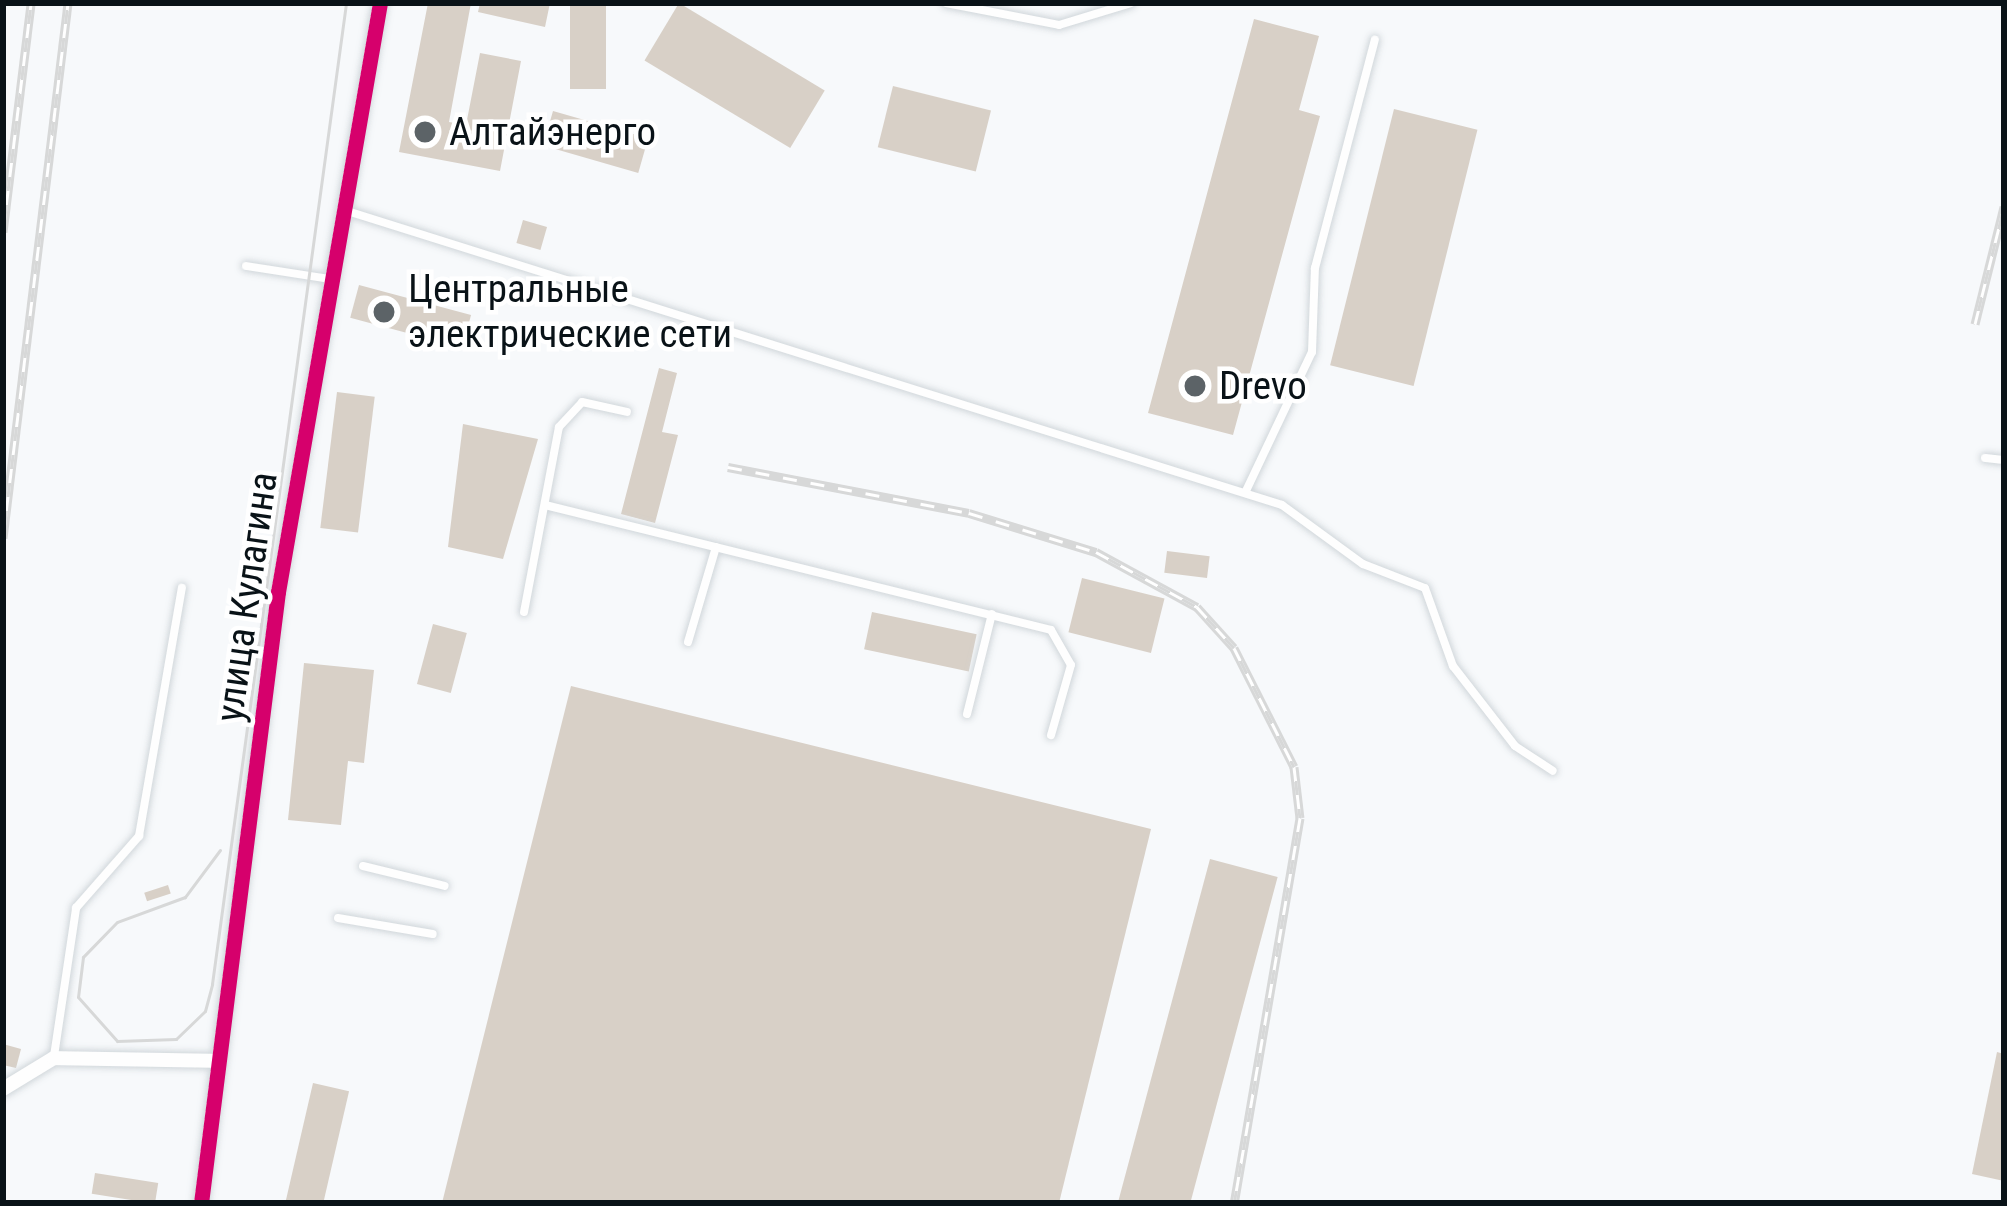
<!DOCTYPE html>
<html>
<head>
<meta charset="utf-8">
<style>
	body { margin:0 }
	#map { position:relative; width:2007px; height:1206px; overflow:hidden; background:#f7f9fb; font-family:"Roboto Condensed",sans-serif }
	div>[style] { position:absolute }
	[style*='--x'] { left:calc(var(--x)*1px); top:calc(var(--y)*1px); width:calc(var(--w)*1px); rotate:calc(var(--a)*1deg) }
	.building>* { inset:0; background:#d8d0c7; transform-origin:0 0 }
	.roads { filter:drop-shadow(0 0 3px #d1d7db) drop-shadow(0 0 3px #d1d7db) }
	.service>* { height:8px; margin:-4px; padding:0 4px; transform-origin:4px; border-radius:4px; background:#fefefe }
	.minor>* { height:14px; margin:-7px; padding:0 7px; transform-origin:7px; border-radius:7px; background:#fefefe }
	.tram>* { height:3px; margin:-1.5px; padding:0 1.5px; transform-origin:1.5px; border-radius:1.5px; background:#d7d8d8 }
	.rail>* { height:9px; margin-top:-4.5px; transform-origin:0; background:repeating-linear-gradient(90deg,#fff 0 14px,#d7d8d8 0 28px); box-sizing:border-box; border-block:3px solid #d7d8d8 }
	.cycleway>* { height:15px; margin:-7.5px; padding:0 7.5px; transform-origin:7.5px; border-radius:7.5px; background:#d6006c }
	.dots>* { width:33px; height:33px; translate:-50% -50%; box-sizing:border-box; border:6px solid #fff; border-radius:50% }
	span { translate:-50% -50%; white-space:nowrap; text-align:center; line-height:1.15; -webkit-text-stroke:9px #fff; paint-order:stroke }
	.poi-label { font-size:39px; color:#091217 }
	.left { translate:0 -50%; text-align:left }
	.street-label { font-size:39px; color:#091217 }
	.frame { position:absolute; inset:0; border:6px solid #091217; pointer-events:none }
</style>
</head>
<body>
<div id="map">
	<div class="building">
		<div style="clip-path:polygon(428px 3px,471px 3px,449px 122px,466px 125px,480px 53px,521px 61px,500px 171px,399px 152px)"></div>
		<div style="clip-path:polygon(480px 3px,550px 3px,545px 27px,478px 12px)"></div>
		<div style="left:570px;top:3px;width:36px;height:86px"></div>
		<div style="left:679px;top:3px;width:170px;height:67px;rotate:31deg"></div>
		<div style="clip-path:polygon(1254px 19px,1319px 36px,1299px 110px,1320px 116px,1233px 435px,1148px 413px)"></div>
		<div style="left:893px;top:86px;width:101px;height:63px;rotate:14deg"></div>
		<div style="left:1394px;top:109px;width:86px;height:264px;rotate:14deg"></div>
		<div style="left:553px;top:111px;width:99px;height:36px;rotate:16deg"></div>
		<div style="left:523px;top:220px;width:25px;height:24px;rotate:16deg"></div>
		<div style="left:359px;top:285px;width:116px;height:34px;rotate:15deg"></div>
		<div style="clip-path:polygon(659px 368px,677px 373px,662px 432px,678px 435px,655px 523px,621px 514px)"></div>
		<div style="left:337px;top:392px;width:38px;height:137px;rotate:7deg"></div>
		<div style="clip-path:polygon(463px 424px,538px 439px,503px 559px,448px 547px)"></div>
		<div style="left:1167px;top:551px;width:43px;height:22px;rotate:7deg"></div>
		<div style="left:1082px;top:578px;width:85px;height:56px;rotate:14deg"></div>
		<div style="left:872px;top:612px;width:107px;height:38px;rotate:12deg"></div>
		<div style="left:433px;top:624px;width:35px;height:62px;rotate:15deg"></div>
		<div style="clip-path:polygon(304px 663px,374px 670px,364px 763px,348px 761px,341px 825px,288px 820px)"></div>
		<div style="clip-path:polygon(571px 686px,1151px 829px,1059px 1203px,442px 1203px)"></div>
		<div style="left:1210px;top:859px;width:70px;height:357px;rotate:15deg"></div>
		<div style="left:168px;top:885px;width:9px;height:25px;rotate:72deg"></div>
		<div style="clip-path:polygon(3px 1044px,21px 1049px,16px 1068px,3px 1065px)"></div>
		<div style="clip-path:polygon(1997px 1052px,2004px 1054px,2004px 1181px,1972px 1174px)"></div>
		<div style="left:313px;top:1083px;width:37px;height:123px;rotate:13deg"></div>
		<div style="left:95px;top:1173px;width:64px;height:21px;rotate:9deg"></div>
	</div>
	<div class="roads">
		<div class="service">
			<div style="--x:946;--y:3;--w:115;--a:11"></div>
			<div style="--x:1059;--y:25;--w:75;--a:-17"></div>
			<div style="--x:344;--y:210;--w:983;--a:17.46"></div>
			<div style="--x:1282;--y:505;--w:100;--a:36.1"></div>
			<div style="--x:1363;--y:564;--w:66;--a:21.2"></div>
			<div style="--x:1425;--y:588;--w:83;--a:70.3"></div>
			<div style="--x:1453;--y:666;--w:101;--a:52.2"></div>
			<div style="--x:1515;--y:746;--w:45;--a:33.3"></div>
			<div style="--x:246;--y:266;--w:85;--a:8.8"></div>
			<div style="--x:1985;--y:458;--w:19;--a:6"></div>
			<div style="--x:1245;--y:493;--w:156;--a:-64.6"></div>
			<div style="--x:1312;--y:352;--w:84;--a:-88"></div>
			<div style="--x:1315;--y:268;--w:236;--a:-75.3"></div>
			<div style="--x:545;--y:505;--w:521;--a:13.88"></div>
			<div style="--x:1051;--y:630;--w:40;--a:60.3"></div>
			<div style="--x:1071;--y:665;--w:73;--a:105.9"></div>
			<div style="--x:524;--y:612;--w:188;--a:-79.3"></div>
			<div style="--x:559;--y:427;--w:34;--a:-47"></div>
			<div style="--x:582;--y:402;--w:46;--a:12.5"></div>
			<div style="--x:688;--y:642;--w:99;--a:-73.6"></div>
			<div style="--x:967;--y:714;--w:103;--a:-76"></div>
			<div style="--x:363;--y:866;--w:84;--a:13.7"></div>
			<div style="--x:338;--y:918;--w:96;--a:9.6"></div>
			<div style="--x:54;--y:1056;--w:150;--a:-81.5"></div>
			<div style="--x:76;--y:908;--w:96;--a:-48.8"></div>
			<div style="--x:139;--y:836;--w:252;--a:-80.2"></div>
		</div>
		<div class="minor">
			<div style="--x:3;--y:1089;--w:60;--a:-31.3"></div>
			<div style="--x:54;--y:1058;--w:165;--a:1"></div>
			<div style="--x:201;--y:1203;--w:616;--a:-82.82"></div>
			<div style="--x:278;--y:592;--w:598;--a:-80.18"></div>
		</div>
	</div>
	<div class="tram">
		<div style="--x:220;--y:850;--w:59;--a:126.7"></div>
		<div style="--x:185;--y:897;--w:72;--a:159.8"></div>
		<div style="--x:117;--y:922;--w:49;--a:134.2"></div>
		<div style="--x:83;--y:957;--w:40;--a:97.1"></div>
		<div style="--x:78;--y:997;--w:59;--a:48.4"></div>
		<div style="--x:117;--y:1041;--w:59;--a:-1.9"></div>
		<div style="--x:176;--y:1039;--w:40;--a:-44"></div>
		<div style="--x:205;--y:1011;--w:28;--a:-75"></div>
		<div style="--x:212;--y:984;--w:990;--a:-82.22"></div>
	</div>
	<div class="rail">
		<div style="--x:3;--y:232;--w:231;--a:-83"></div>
		<div style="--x:1975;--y:324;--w:121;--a:-76.1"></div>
		<div style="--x:728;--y:467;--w:245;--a:10.8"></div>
		<div style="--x:969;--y:513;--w:133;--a:17.1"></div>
		<div style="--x:1096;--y:552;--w:115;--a:28.6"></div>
		<div style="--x:1197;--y:607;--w:55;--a:47.9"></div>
		<div style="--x:1234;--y:648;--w:133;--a:63.2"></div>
		<div style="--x:1294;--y:767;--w:51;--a:83.3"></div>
		<div style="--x:1300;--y:818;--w:391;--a:99.7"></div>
		<div style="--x:3;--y:538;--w:539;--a:-83.07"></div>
	</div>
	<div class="cycleway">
		<div style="--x:201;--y:1203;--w:616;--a:-82.82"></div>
		<div style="--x:278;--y:592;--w:598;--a:-80.18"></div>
	</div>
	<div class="dots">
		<div style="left:425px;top:132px;background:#5c6367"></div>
		<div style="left:384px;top:312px;background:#5c6367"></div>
		<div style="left:1195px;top:386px;background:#5c6367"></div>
	</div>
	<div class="poi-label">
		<span class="left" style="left:449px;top:132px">Алтайэнерго</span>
		<span class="left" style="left:408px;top:312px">Центральные<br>электрические сети</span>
		<span class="left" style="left:1219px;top:386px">Drevo</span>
	</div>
	<div class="street-label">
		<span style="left:247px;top:597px;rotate:-82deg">улица Кулагина</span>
	</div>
	<div class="frame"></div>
</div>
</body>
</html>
